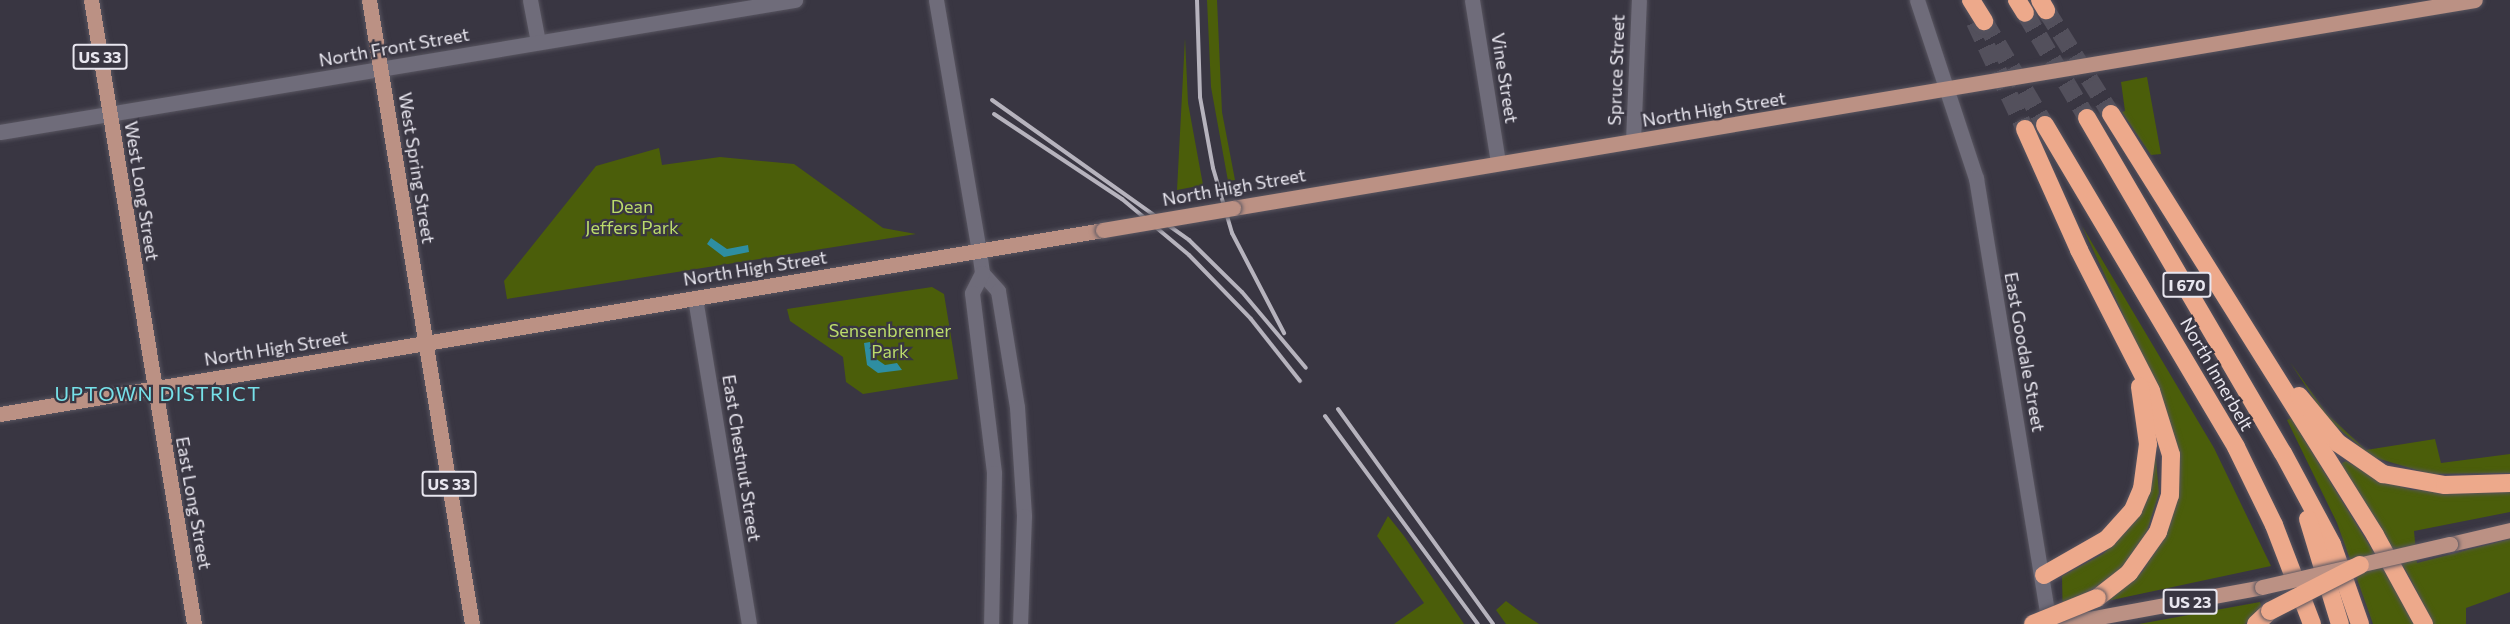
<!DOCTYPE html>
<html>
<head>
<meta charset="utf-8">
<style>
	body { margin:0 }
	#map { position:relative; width:2510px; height:624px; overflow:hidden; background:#393642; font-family:Commissioner,sans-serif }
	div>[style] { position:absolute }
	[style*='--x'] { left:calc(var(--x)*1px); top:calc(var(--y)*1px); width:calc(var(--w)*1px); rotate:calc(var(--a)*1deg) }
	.green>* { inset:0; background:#4b5e0a }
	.water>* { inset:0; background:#2e8ea2 }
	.motorway-tunnel>* { height:18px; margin-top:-9px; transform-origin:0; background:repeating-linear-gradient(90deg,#53505c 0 18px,transparent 0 27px) }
	.roads { filter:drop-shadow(0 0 2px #585560) drop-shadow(0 0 2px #585560) }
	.tertiary>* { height:15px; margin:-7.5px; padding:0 7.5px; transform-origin:7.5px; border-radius:7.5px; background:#6f6c7a }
	.secondary>* { height:15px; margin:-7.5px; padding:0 7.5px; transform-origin:7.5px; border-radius:7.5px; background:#6f6c7a }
	.primary>* { height:15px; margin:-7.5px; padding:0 7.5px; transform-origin:7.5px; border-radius:7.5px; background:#bb9184 }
	.motorway>* { height:18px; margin:-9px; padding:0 9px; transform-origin:9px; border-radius:9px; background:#eda98b }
	.rail>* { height:4px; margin:-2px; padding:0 2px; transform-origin:2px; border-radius:2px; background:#b6b3bd }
	.bridges { filter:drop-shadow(0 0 2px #585560) drop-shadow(0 0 2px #585560) }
	.primary-bridge>* { height:15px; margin:-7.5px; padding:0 7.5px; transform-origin:7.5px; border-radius:7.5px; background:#bb9184 }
	.motorway-bridge>* { height:18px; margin:-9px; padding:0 9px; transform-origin:9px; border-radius:9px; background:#eda98b }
	span { translate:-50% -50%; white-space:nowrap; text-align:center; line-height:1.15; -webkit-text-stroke:4.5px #393642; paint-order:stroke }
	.shield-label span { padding:2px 4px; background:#393642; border:2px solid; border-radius:4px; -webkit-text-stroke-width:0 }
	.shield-label { font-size:16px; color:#e8e6ef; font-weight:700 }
	.street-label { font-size:18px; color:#e8e6ef }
	.park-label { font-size:18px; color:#bbdb6b }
	.neighbourhood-label { font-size:20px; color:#76e1e9; letter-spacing:1.5px }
</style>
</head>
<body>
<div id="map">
	<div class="green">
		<div style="clip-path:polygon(1207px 0,1217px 0,1222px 112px,1235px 180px,1228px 181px,1211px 87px)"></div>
		<div style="clip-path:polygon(1185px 38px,1188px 103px,1203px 185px,1177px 190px)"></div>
		<div style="clip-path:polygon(2147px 77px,2161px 154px,2151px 155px,2122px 112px,2125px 111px,2121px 82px)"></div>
		<div style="clip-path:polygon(659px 148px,662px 165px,720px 157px,794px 164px,883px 228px,916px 234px,507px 299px,504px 281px,596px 166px)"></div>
		<div style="clip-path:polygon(2082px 226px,2214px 448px,2271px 566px,2107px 601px,2142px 572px,2166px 535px,2176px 444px,2161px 396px)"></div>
		<div style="clip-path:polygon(932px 287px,944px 294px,958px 379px,863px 394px,846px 382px,843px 357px,790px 321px,787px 309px)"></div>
		<div style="clip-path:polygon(2290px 362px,2327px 414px,2366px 450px,2435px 439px,2441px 463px,2510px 454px,2510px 473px,2430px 474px,2373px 457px,2327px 419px)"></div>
		<div style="clip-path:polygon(2291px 418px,2400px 595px,2414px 624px,2373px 624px,2337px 523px,2287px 420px)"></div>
		<div style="clip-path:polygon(2155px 448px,2159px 493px,2147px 531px,2126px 564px,2063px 624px,2062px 576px,2103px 554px,2131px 526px,2152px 483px)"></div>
		<div style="clip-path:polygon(2346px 461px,2380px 480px,2412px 490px,2510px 490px,2510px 512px,2414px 531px,2417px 563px,2510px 539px,2510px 592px,2466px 608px,2466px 624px,2433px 624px,2409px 576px,2340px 464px)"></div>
		<div style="clip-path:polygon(1388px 516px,1404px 536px,1464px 624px,1394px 624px,1424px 603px,1377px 536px)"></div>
		<div style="clip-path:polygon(1506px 601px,1522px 613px,1539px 624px,1506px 624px,1496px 610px)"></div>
		<div style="clip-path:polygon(2260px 602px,2262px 608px,2245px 624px,2139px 624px)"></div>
	</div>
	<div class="water">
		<div style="clip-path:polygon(711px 238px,727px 249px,748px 245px,749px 252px,724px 257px,707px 244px)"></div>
		<div style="clip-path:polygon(870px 342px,872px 356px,885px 365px,897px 363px,902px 370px,878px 373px,867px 365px,864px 343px)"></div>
	</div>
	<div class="motorway-tunnel">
		<div style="--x:2046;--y:10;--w:123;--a:58"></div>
		<div style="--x:2025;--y:13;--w:122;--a:59.4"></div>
		<div style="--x:1984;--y:21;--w:121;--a:59.6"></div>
		<div style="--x:1975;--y:22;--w:118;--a:65"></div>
	</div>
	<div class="roads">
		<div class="tertiary">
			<div style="--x:530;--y:0;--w:43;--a:79.2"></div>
			<div style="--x:936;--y:0;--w:255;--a:80.3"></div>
			<div style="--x:1472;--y:0;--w:165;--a:80.9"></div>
			<div style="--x:1917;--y:0;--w:188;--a:71.7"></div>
			<div style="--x:1976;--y:178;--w:452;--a:80.7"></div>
			<div style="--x:0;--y:132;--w:806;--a:-9.43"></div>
			<div style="--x:1633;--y:141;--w:141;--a:-87.6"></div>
			<div style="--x:695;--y:298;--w:330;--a:80.6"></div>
		</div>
		<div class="secondary">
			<div style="--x:979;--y:251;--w:22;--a:82"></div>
			<div style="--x:982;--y:273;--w:24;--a:48"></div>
			<div style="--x:998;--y:291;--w:118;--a:80.7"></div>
			<div style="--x:1017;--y:407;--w:109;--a:86.3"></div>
			<div style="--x:1024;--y:516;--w:108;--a:92.1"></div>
			<div style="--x:982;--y:273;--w:22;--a:117"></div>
			<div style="--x:972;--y:293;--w:181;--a:83"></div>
			<div style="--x:994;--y:473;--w:151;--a:91.1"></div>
		</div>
		<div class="primary">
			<div style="--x:91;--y:0;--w:632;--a:80.63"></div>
			<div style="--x:369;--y:0;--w:632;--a:80.63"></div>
			<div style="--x:1233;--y:208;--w:1259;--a:-9.51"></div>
			<div style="--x:0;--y:414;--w:1118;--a:-9.47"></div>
			<div style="--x:2450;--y:544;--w:62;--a:-13.1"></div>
			<div style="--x:2061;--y:624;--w:204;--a:-10.4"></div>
		</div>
		<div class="motorway">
			<div style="--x:1971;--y:0;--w:25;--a:58"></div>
			<div style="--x:2017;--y:0;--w:15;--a:58"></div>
			<div style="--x:2040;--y:0;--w:12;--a:59"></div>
			<div style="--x:2111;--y:114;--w:497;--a:57.9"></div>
			<div style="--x:2375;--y:535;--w:102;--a:61.2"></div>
			<div style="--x:2087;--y:118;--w:388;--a:59.7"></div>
			<div style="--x:2283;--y:453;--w:103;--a:61.7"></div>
			<div style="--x:2332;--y:544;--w:85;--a:70.7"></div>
			<div style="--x:2045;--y:125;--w:374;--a:59.3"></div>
			<div style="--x:2236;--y:447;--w:87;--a:64"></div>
			<div style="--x:2274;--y:525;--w:106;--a:69"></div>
			<div style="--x:2025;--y:129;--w:133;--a:65.9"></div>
			<div style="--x:2079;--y:250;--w:158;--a:62.9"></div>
			<div style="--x:2151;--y:391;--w:67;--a:72.6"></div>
			<div style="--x:2171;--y:455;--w:40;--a:91.4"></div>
			<div style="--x:2170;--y:495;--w:39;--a:108"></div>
			<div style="--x:2158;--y:532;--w:50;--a:125.3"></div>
			<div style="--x:2129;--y:573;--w:41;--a:142"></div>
			<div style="--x:2299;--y:396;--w:61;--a:50.3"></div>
			<div style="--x:2338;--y:443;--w:55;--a:34.6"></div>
			<div style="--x:2383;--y:474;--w:63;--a:10.1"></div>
			<div style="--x:2445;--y:485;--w:65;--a:-1.8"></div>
			<div style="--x:2308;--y:519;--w:110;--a:73.1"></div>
			<div style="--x:2044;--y:575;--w:73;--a:-29.7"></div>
			<div style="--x:2107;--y:539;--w:39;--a:-48"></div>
			<div style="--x:2133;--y:510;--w:23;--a:-67"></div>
			<div style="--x:2142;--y:489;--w:45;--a:-82.4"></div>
			<div style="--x:2148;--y:444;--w:58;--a:-98"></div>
			<div style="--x:2256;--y:624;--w:19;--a:-43"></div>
		</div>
	</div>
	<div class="rail">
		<div style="--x:1197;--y:0;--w:97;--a:88.2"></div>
		<div style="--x:1200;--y:97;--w:72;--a:79.6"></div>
		<div style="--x:1213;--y:168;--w:68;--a:73.7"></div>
		<div style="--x:1232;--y:233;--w:113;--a:62.5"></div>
		<div style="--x:992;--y:100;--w:242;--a:35.4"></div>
		<div style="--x:1189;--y:240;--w:74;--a:44.5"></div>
		<div style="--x:1242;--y:292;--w:99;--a:49.9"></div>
		<div style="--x:994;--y:114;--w:154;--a:33.6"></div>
		<div style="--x:1122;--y:199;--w:87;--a:39.9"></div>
		<div style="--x:1189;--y:255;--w:89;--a:45.9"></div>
		<div style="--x:1251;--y:319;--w:79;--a:51.7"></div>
		<div style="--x:1338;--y:409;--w:265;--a:54.2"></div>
		<div style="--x:1325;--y:416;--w:258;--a:53.7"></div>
	</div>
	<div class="bridges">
		<div class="primary-bridge">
			<div style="--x:1103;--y:230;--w:132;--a:-9.6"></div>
			<div style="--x:2262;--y:587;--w:193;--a:-12.9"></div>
		</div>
		<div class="motorway-bridge">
			<div style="--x:2270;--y:611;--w:101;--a:-27.1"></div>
			<div style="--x:2033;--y:624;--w:69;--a:-22.1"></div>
		</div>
	</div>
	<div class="shield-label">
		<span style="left:100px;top:57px">US 33</span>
		<span style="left:2187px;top:285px">I 670</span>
		<span style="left:449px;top:484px">US 33</span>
		<span style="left:2190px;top:602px">US 23</span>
	</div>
	<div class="street-label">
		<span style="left:394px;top:47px;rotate:-10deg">North Front Street</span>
		<span style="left:1616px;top:70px;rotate:-88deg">Spruce Street</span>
		<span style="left:1505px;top:78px;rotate:81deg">Vine Street</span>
		<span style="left:1714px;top:109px;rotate:-9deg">North High Street</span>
		<span style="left:417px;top:168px;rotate:81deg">West Spring Street</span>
		<span style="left:1234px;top:187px;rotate:-10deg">North High Street</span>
		<span style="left:142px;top:191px;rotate:81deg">West Long Street</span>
		<span style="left:755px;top:268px;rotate:-9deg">North High Street</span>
		<span style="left:276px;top:348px;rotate:-9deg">North High Street</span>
		<span style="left:2025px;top:352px;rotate:80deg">East Goodale Street</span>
		<span style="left:2217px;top:374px;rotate:60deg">North Innerbelt</span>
		<span style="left:742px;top:458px;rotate:81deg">East Chestnut Street</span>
		<span style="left:194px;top:503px;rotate:80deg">East Long Street</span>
	</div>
	<div class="park-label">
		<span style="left:632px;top:217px">Dean<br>Jeffers Park</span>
		<span style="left:890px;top:341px">Sensenbrenner<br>Park</span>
	</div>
	<div class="neighbourhood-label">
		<span style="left:158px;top:393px">UPTOWN DISTRICT</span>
	</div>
</div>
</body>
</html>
